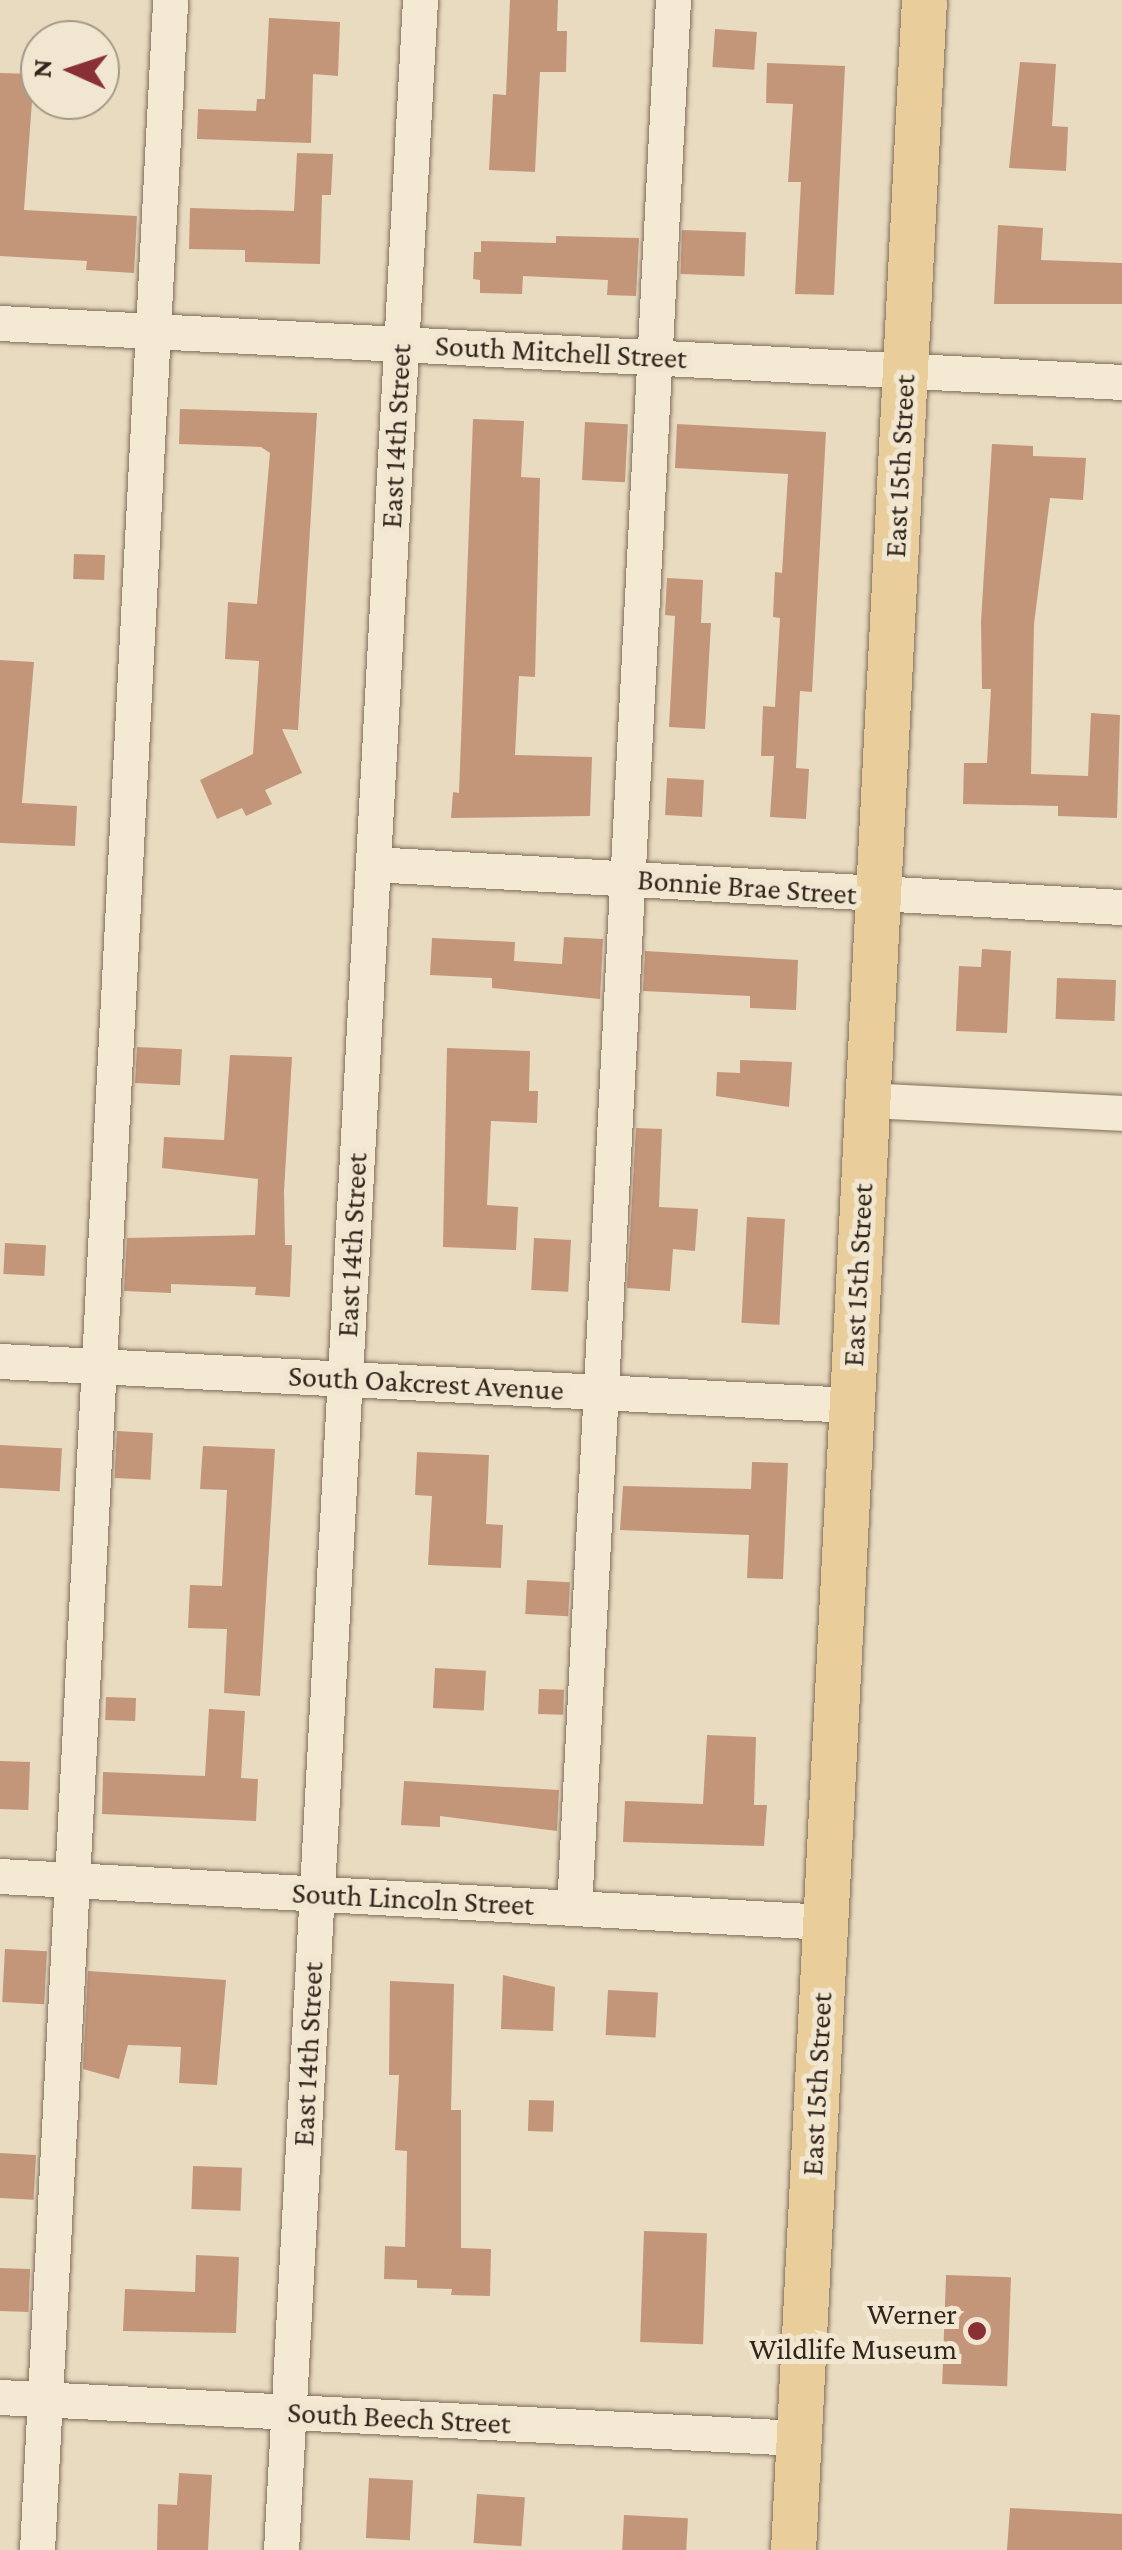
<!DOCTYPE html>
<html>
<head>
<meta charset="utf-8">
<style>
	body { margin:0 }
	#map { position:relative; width:1122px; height:2550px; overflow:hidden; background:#e8dbc0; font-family:"Crimson Pro",serif }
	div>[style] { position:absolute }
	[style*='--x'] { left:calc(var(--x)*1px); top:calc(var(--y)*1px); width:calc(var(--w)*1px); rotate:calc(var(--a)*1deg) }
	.building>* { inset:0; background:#c3967a; transform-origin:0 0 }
	.roads { filter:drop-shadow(0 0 2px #806d5a) drop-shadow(0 0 2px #806d5a) }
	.minor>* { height:35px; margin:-17.5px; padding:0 17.5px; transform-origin:17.5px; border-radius:17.5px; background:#f4e9d2 }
	.major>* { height:45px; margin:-22.5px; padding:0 22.5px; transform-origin:22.5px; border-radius:22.5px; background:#e9ce9b }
	.dots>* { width:28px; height:28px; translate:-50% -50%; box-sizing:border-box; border:5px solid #f1e6cf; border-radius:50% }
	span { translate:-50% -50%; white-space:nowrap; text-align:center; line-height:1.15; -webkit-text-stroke:10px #f1e6cf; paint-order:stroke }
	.street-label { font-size:30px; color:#31261d }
	.poi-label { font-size:30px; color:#31261d }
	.right { translate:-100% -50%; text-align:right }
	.north { position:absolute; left:20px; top:20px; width:100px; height:100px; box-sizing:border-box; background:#f1e6cf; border:2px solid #a49988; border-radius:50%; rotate:273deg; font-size:28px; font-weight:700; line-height:40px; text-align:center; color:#31261d }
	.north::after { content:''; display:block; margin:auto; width:35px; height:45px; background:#893034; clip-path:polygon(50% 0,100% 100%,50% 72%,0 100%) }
</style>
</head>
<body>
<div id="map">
	<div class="building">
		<div style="clip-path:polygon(510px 0,558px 0,557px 31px,567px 31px,566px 72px,540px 72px,535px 172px,489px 170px,493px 94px,506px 95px)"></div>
		<div style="clip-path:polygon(269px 18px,340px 22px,338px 76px,313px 74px,311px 143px,197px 139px,198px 109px,256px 111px,257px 99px,265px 99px)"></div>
		<div style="left:715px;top:29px;width:42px;height:38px;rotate:4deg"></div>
		<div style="clip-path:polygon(1020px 62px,1056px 64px,1052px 126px,1068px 127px,1066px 171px,1009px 168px)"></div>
		<div style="clip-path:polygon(767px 63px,845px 66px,834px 295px,795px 294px,801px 182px,788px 182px,793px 104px,766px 103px)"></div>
		<div style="clip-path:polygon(0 73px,34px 74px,24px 210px,137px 216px,134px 273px,86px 270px,87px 261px,0 256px)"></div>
		<div style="clip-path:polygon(297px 153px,333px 154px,331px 195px,322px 195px,320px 264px,245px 262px,245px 250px,189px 249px,190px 208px,294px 211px)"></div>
		<div style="clip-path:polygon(998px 225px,1043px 228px,1041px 260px,1122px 263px,1122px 304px,994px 304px)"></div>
		<div style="left:682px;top:230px;width:64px;height:44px;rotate:2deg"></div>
		<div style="clip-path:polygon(556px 236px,639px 238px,636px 296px,607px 295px,608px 280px,523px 276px,522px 294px,480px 293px,480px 280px,473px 279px,474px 252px,481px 252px,481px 241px,556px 243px)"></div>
		<div style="clip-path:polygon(180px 409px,317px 413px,298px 730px,282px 729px,302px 773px,265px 790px,272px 804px,246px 816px,242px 808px,217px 819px,200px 780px,253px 754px,259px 661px,225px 659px,228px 602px,257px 604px,270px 453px,261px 447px,179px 444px)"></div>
		<div style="clip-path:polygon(473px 419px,524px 421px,521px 477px,540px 478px,535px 677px,519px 676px,515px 755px,592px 757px,590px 816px,451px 818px,453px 792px,459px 793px)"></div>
		<div style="left:585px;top:422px;width:43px;height:58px;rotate:3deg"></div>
		<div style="clip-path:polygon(677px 424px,826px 432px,812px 692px,800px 691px,796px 768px,809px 769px,806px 819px,770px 817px,774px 756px,761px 756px,763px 706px,775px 707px,780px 618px,773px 617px,775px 572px,782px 573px,788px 474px,675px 468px)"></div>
		<div style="clip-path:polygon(992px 444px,1033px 446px,1033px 456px,1086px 458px,1083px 500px,1050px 498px,1034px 624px,1031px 774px,1088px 776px,1091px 713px,1120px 715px,1117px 818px,1058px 816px,1058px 806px,963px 804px,964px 763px,987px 763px,991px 689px,982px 689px,981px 621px)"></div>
		<div style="left:74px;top:554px;width:31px;height:25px;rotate:2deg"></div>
		<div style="clip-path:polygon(667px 578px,703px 580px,701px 623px,711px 623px,705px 729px,669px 727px,675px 616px,665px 615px)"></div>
		<div style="clip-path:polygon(0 660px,34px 662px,22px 803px,77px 806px,75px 846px,0 843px)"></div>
		<div style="left:667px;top:778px;width:37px;height:37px;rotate:3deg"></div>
		<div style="clip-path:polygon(564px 937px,603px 939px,600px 999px,492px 988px,492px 978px,430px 975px,432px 938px,515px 942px,514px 961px,562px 964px)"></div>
		<div style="clip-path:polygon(982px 949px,1011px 951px,1007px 1033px,956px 1031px,959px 966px,981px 967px)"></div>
		<div style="clip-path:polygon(645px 951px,798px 960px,796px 1010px,750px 1008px,750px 996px,643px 991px)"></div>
		<div style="left:1057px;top:978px;width:59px;height:41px;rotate:2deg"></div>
		<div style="left:137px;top:1047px;width:45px;height:36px;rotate:3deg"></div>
		<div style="clip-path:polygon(447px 1048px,530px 1051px,529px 1091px,538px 1091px,537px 1123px,491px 1121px,487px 1205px,518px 1207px,516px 1250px,443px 1247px)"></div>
		<div style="clip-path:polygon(230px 1055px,292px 1057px,284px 1191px,285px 1245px,292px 1245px,290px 1297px,255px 1295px,256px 1287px,171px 1284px,171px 1293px,124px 1291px,127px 1238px,255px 1235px,258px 1179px,162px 1168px,164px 1137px,224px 1140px)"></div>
		<div style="clip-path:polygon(740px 1060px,792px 1062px,789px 1107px,716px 1096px,717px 1072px,740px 1073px)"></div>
		<div style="clip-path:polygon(636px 1128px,662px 1129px,659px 1207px,698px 1209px,695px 1251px,673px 1249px,670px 1291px,627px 1288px)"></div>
		<div style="left:747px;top:1217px;width:38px;height:106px;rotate:3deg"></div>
		<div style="left:534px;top:1238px;width:37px;height:52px;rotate:3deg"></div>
		<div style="left:5px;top:1243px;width:41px;height:31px;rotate:3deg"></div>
		<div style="left:117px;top:1431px;width:36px;height:47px;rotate:3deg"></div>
		<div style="left:0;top:1445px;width:62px;height:43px;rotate:3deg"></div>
		<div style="clip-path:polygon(203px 1446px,275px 1449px,260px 1696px,224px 1693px,227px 1629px,188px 1628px,190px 1585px,222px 1586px,227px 1490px,200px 1489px)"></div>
		<div style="clip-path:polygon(417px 1452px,489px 1455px,486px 1524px,503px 1525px,501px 1568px,428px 1565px,432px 1496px,415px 1495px)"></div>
		<div style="clip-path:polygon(752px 1462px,788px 1463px,783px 1579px,747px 1578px,749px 1535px,620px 1530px,623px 1486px,751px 1489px)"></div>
		<div style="left:527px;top:1580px;width:43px;height:34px;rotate:3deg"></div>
		<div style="left:435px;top:1668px;width:51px;height:40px;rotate:3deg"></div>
		<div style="left:539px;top:1689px;width:25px;height:25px;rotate:2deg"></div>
		<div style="left:106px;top:1697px;width:30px;height:23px;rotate:2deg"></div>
		<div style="clip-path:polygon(209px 1709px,245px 1711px,241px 1778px,258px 1779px,256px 1821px,102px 1814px,103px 1772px,205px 1776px)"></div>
		<div style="clip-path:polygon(707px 1735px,756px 1737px,754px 1805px,767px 1805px,764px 1846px,623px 1842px,625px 1801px,703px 1804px)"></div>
		<div style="left:0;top:1761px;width:30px;height:48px;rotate:2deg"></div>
		<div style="clip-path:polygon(404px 1781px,559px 1790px,557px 1831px,440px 1816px,440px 1827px,401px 1825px)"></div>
		<div style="left:5px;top:1949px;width:42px;height:53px;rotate:3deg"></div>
		<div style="clip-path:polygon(88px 1971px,226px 1980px,217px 2085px,179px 2083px,181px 2047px,128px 2045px,119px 2079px,83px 2069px)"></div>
		<div style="clip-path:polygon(503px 1975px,555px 1987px,553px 2031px,501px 2029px)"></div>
		<div style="clip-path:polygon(390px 1981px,454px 1984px,451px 2110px,461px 2110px,461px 2248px,491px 2249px,490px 2296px,451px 2295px,452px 2289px,417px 2288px,417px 2280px,384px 2279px,385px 2246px,405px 2247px,407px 2151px,395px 2150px,399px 2075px,389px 2075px)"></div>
		<div style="left:608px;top:1990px;width:50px;height:45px;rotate:3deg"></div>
		<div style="left:529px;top:2100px;width:25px;height:31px;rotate:2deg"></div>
		<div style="left:0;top:2153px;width:36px;height:45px;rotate:3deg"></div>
		<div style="left:193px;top:2166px;width:49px;height:43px;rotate:2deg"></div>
		<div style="left:644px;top:2231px;width:63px;height:111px;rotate:2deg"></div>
		<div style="clip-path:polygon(196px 2255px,239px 2257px,236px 2333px,123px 2331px,125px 2289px,195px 2292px)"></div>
		<div style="left:0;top:2268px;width:30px;height:43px;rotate:2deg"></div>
		<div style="left:946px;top:2275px;width:65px;height:109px;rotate:2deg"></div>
		<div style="clip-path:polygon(179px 2473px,212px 2475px,208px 2550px,157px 2550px,158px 2504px,177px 2505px)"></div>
		<div style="left:369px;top:2478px;width:44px;height:60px;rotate:3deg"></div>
		<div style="left:477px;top:2494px;width:48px;height:49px;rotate:4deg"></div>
		<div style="clip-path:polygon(1010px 2508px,1122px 2514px,1122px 2550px,1007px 2550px)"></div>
		<div style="left:624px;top:2515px;width:64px;height:35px;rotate:3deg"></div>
	</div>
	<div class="roads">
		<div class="minor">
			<div style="--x:0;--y:323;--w:1124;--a:3.01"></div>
			<div style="--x:373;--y:864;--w:750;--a:3.29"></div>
			<div style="--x:867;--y:1100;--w:255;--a:2.9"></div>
			<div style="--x:0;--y:1361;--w:853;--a:2.96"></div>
			<div style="--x:0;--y:1876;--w:826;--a:3.19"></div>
			<div style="--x:574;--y:1908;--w:1911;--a:-87.03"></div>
			<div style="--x:0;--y:2397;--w:800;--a:2.94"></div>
			<div style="--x:37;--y:2550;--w:2553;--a:-87.01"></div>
			<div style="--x:281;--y:2550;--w:2554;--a:-86.88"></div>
		</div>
		<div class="major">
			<div style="--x:793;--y:2550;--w:2553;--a:-87.06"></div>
		</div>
	</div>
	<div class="dots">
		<div style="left:977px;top:2331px;background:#893034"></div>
	</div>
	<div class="street-label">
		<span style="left:561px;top:352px;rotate:3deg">South Mitchell Street</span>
		<span style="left:396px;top:436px;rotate:-87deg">East 14th Street</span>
		<span style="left:900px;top:466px;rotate:-87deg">East 15th Street</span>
		<span style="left:747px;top:887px;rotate:4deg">Bonnie Brae Street</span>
		<span style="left:352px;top:1245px;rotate:-87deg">East 14th Street</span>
		<span style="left:858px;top:1275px;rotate:-87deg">East 15th Street</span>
		<span style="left:426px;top:1383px;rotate:3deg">South Oakcrest Avenue</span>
		<span style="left:413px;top:1899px;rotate:3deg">South Lincoln Street</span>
		<span style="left:308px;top:2054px;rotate:-87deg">East 14th Street</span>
		<span style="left:817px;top:2084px;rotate:-87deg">East 15th Street</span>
		<span style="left:399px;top:2418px;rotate:3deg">South Beech Street</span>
	</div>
	<div class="poi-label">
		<span class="right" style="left:957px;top:2331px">Werner<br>Wildlife Museum</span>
	</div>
	<div class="north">N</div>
</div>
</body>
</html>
